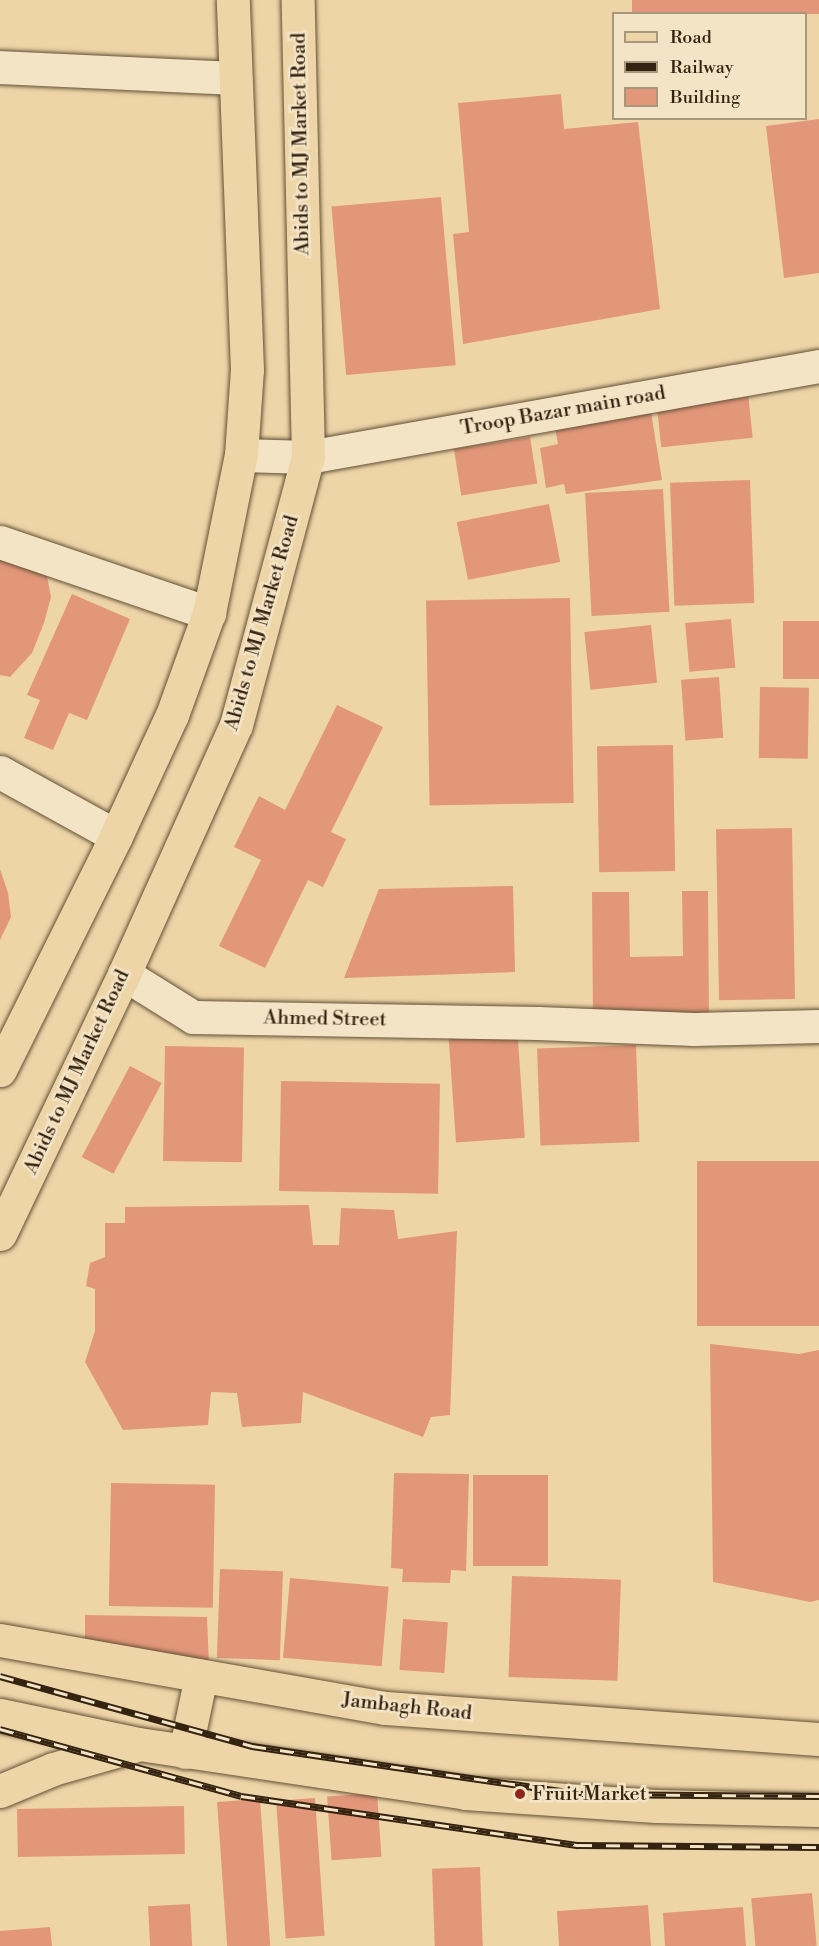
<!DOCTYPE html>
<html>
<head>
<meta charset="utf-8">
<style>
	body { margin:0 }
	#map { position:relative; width:819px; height:1946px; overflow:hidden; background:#eed5a8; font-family:"Libre Bodoni",serif }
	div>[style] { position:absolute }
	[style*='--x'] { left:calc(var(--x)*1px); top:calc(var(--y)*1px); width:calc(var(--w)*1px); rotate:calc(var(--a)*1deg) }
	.building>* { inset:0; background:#e2977a; transform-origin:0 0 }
	.roads { filter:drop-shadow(0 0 2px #625036) drop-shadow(0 0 2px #625036) }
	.minor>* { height:33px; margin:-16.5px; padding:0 16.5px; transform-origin:16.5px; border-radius:16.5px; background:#f4e4c6 }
	.tertiary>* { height:33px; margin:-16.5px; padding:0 16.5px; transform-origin:16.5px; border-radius:16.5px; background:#f4e4c6 }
	.primary>* { height:33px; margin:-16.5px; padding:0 16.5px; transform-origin:16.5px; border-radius:16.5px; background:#eed5a8 }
	.rail>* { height:7px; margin-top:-3.5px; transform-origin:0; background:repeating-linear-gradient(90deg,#f4e4c6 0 14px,#342310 0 28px); box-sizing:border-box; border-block:2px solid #342310 }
	.dots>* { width:16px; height:16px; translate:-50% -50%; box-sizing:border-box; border:3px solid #f4e4c6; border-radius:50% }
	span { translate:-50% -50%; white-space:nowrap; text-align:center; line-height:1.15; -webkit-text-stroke:5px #f4e4c6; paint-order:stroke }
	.street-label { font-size:20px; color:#342310 }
	.poi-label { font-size:20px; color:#342310 }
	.left { translate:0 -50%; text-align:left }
	.legend { position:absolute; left:612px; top:12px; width:195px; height:108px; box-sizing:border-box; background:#f4e4c6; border:2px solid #a7977d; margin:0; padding:8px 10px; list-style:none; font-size:18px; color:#342310 }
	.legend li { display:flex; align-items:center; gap:12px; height:30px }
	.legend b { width:30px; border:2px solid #a7977d }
</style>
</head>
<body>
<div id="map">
	<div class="building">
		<div style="left:632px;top:0;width:187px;height:14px"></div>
		<div style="clip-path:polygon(561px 94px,564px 129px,638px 122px,660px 309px,463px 344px,453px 234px,469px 232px,458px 103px)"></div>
		<div style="clip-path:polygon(819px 119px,819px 273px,784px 278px,766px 126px)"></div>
		<div style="left:441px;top:197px;width:169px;height:110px;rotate:85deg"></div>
		<div style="left:748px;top:393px;width:45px;height:92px;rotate:84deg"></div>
		<div style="clip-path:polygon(651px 412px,662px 480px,566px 494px,564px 484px,546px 488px,540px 448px,558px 444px,555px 427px)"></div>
		<div style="left:530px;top:437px;width:47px;height:77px;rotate:81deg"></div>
		<div style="left:750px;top:480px;width:123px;height:80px;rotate:88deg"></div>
		<div style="left:663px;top:489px;width:123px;height:78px;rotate:87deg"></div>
		<div style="left:549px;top:504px;width:59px;height:94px;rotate:79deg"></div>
		<div style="clip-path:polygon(0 560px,47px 576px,51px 597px,44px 623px,32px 653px,10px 677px,0 675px)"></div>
		<div style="clip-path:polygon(72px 594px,130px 619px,87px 720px,69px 713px,53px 750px,24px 738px,40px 700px,27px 695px)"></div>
		<div style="left:570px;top:598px;width:205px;height:144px;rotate:89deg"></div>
		<div style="left:731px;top:619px;width:49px;height:46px;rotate:85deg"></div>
		<div style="left:783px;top:621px;width:36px;height:58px"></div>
		<div style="left:651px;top:625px;width:58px;height:67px;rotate:84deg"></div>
		<div style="left:719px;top:677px;width:61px;height:38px;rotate:86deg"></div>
		<div style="left:760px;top:687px;width:49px;height:71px;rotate:1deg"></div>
		<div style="clip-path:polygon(337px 705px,383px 727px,331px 832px,346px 839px,323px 887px,308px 880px,265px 968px,219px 946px,261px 860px,234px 847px,259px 796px,285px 810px)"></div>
		<div style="left:673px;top:745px;width:126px;height:76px;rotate:89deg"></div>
		<div style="left:792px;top:828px;width:171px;height:76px;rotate:89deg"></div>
		<div style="clip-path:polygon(0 869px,8px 893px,11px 917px,0 940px)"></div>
		<div style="clip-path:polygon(513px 886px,515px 972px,344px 978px,379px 889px)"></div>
		<div style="clip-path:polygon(682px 891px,708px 891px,709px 1018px,593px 1020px,592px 892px,629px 892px,630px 957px,683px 956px)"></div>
		<div style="left:517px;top:1026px;width:112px;height:69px;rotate:86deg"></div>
		<div style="left:636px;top:1045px;width:97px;height:99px;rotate:88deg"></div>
		<div style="left:165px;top:1046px;width:79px;height:115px;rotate:1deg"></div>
		<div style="left:130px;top:1066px;width:36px;height:103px;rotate:28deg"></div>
		<div style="left:281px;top:1081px;width:159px;height:110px;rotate:1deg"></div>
		<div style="left:819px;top:1161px;width:165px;height:122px;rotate:90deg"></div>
		<div style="clip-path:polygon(309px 1205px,313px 1245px,339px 1245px,341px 1208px,394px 1210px,398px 1239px,457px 1231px,450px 1415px,431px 1417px,423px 1437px,303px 1392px,301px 1423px,242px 1427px,237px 1393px,211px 1392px,208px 1425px,123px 1430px,85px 1362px,95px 1331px,95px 1289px,86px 1286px,90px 1263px,105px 1257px,105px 1223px,125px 1223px,125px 1207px)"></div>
		<div style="clip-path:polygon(710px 1344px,799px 1354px,819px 1350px,819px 1600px,810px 1602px,713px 1582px)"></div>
		<div style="clip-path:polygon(394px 1473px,469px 1474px,466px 1571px,451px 1570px,450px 1583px,402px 1582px,403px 1569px,391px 1568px)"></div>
		<div style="left:473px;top:1475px;width:75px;height:91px"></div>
		<div style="left:111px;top:1483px;width:104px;height:123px;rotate:1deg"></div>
		<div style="left:220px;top:1569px;width:63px;height:89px;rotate:2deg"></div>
		<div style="left:512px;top:1576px;width:109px;height:101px;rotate:2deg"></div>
		<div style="left:290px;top:1578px;width:99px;height:80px;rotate:5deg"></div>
		<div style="clip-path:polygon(85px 1615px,207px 1617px,209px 1666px,85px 1645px)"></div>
		<div style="left:403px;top:1619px;width:45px;height:51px;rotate:4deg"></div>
		<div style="left:377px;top:1793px;width:64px;height:50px;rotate:86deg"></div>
		<div style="left:315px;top:1798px;width:138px;height:39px;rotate:86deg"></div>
		<div style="left:260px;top:1799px;width:147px;height:43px;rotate:86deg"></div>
		<div style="left:184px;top:1806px;width:48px;height:167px;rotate:89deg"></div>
		<div style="left:480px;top:1867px;width:79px;height:48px;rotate:88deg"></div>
		<div style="left:812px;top:1893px;width:53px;height:61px;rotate:85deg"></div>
		<div style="left:190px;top:1904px;width:42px;height:42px;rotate:87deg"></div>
		<div style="clip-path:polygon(648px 1905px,651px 1946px,559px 1946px,557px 1911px)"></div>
		<div style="clip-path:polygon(743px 1907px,746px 1946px,665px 1946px,663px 1913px)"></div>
		<div style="clip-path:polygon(50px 1927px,52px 1946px,0 1946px,0 1931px)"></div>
	</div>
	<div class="roads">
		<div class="minor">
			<div style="--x:0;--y:67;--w:235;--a:2.7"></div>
			<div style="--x:0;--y:542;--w:221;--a:18.8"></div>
			<div style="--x:0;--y:772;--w:132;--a:28.9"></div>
			<div style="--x:124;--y:974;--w:81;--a:31.9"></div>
			<div style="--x:193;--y:1017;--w:345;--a:1"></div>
			<div style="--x:538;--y:1023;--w:156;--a:2.2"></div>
			<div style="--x:694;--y:1029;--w:125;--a:-1.4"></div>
		</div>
		<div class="tertiary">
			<div style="--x:241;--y:455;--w:67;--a:1.7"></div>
			<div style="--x:308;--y:457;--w:519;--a:-10.1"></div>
		</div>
		<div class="primary">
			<div style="--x:0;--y:1070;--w:261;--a:-63.6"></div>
			<div style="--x:116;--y:836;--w:133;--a:-65.2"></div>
			<div style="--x:172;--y:715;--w:109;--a:-70.1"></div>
			<div style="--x:209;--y:613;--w:161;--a:-78.6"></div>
			<div style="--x:241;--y:455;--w:85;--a:-86"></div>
			<div style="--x:247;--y:370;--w:370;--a:-92.2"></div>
			<div style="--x:0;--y:1234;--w:288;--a:-64.5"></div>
			<div style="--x:124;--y:974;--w:273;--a:-65.8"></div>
			<div style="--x:236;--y:725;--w:278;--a:-75"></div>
			<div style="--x:308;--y:457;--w:457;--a:-91.3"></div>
			<div style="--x:0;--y:1640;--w:391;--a:10"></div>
			<div style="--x:385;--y:1708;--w:435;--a:4.1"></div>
			<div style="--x:0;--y:1715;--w:142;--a:11.8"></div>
			<div style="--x:139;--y:1744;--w:330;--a:8.5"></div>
			<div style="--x:465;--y:1793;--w:191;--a:3.9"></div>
			<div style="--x:656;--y:1806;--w:163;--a:1.4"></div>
			<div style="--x:185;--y:1752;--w:78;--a:-78.1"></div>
			<div style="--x:0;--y:1791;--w:57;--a:-22.5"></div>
			<div style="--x:53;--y:1769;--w:84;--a:-15.9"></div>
		</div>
	</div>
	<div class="rail">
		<div style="--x:0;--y:1676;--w:262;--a:15.5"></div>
		<div style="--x:252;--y:1746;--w:333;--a:8.3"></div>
		<div style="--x:582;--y:1794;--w:237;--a:0.5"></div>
		<div style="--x:0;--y:1729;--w:250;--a:15.5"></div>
		<div style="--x:241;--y:1796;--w:341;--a:8.3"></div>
		<div style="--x:578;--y:1845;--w:241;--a:0.5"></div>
	</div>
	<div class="dots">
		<div style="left:520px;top:1794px;background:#8f2418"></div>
	</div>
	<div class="street-label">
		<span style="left:301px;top:144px;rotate:-91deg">Abids to MJ Market Road</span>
		<span style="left:563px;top:411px;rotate:-10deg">Troop Bazar main road</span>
		<span style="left:262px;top:623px;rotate:-74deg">Abids to MJ Market Road</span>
		<span style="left:325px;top:1019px;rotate:1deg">Ahmed Street</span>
		<span style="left:77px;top:1072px;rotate:-65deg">Abids to MJ Market Road</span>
		<span style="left:407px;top:1707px;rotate:6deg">Jambagh Road</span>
	</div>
	<div class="poi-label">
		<span class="left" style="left:532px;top:1794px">Fruit Market</span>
	</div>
	<ul class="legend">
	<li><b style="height:8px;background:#eed5a8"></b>Road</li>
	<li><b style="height:8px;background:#342310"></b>Railway</li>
	<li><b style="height:16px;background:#e2977a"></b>Building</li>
	</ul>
</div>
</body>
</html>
